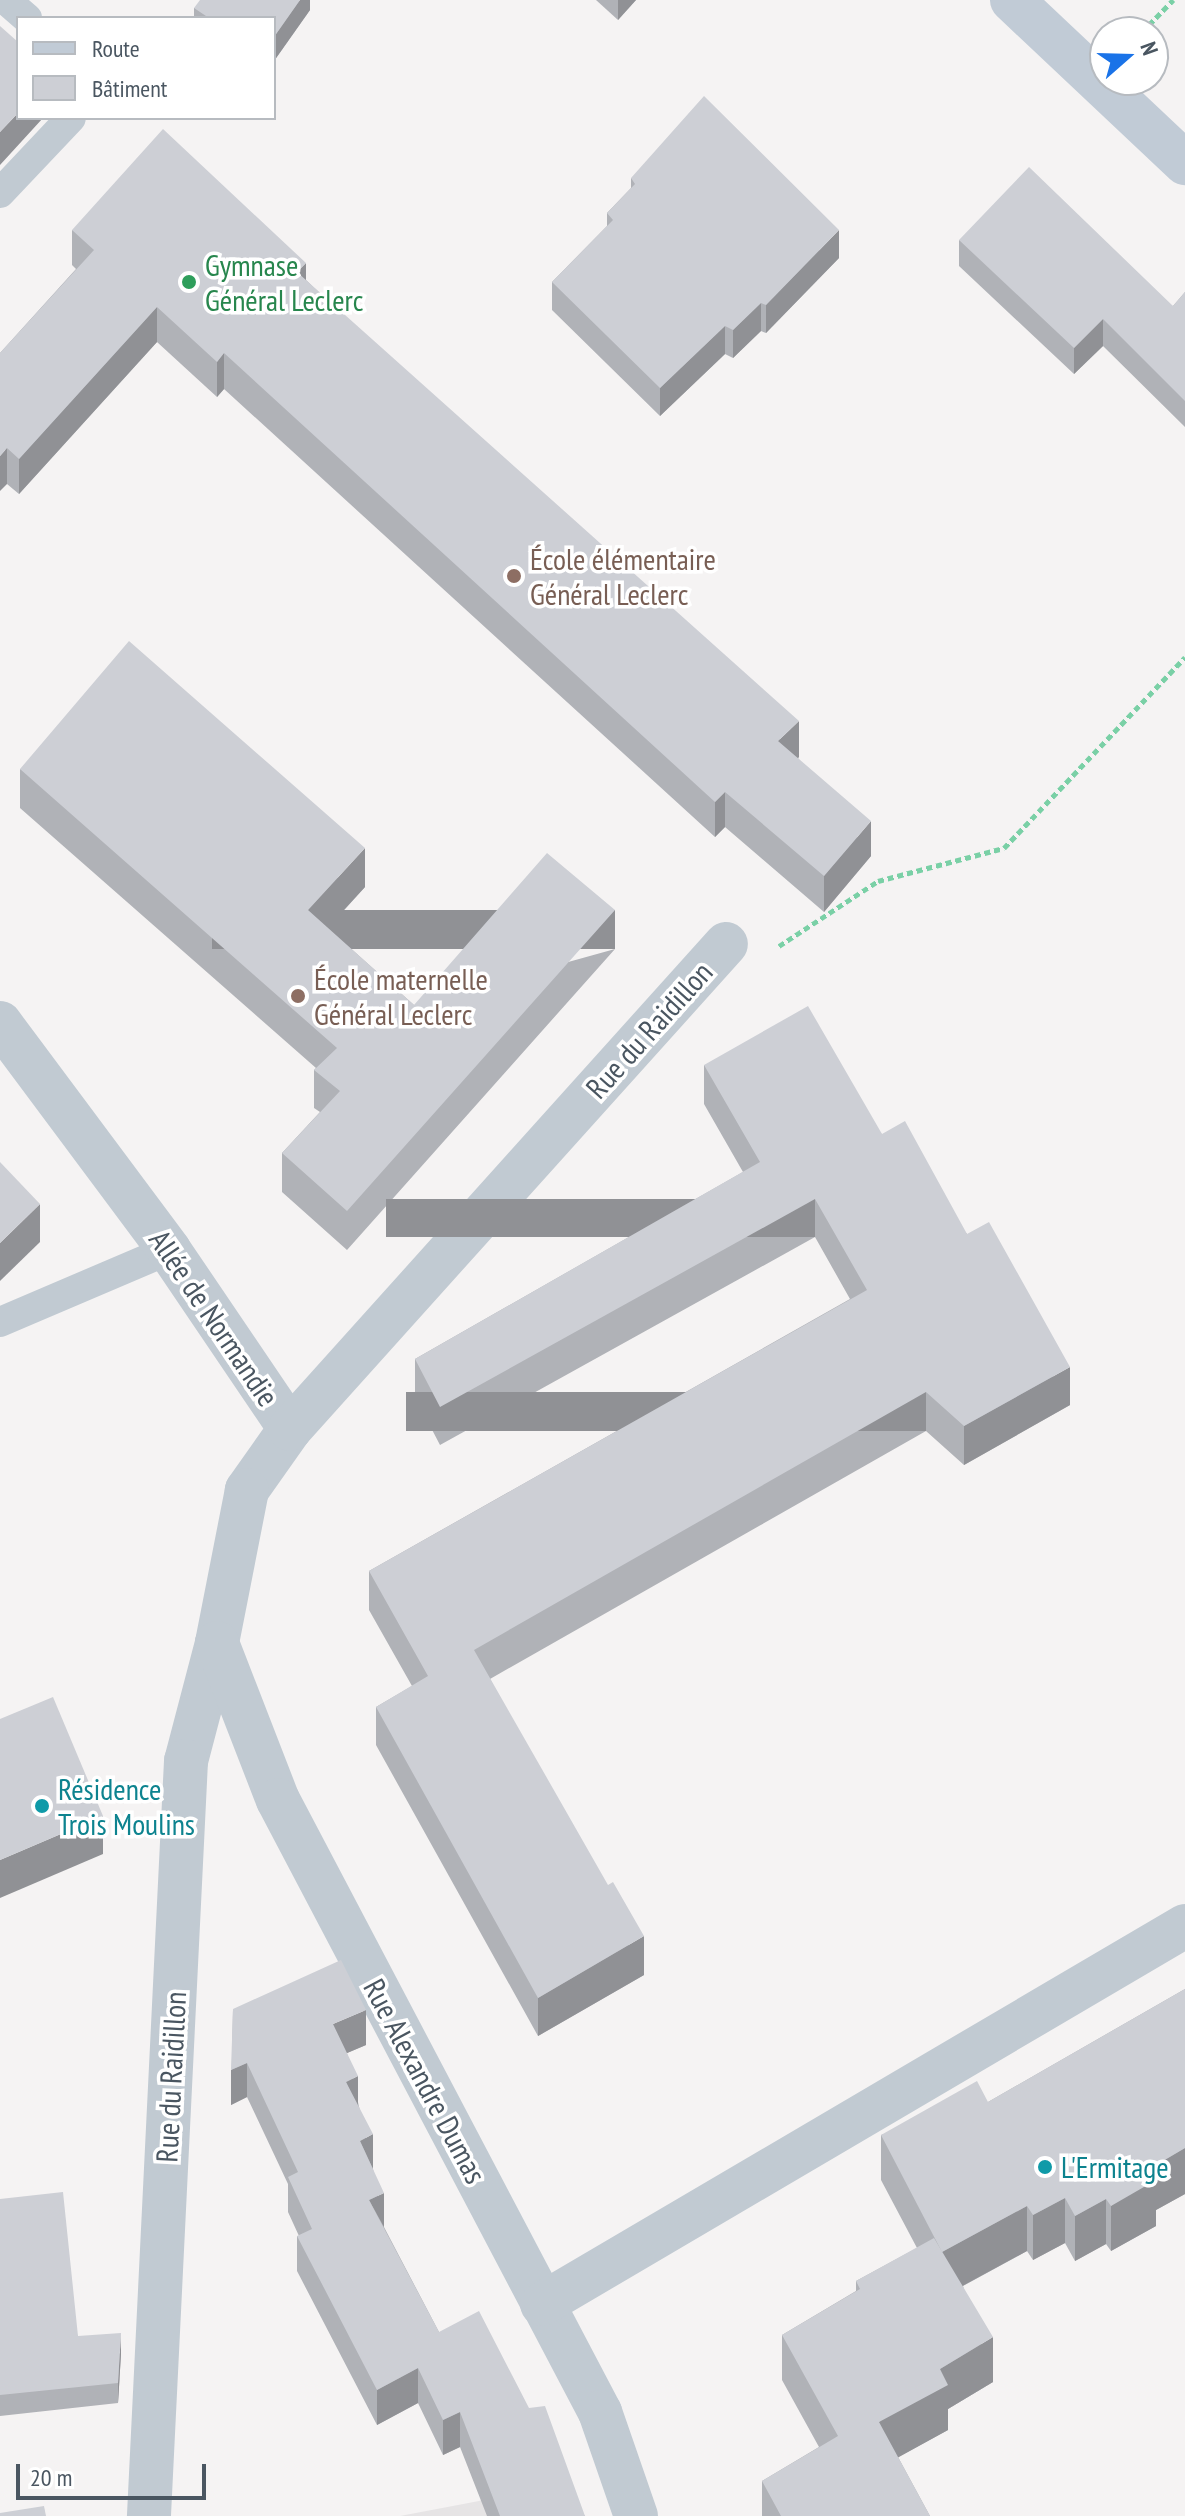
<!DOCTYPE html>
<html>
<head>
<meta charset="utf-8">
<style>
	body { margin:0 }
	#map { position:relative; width:1185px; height:2516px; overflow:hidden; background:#f5f3f3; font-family:"PT Sans Narrow",sans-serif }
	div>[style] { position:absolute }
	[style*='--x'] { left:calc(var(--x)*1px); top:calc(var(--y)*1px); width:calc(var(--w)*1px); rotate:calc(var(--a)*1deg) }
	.education>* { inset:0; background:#e6e4e5 }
	.path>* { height:5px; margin-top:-2.5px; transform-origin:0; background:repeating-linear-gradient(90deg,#7ad0a6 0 6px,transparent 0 10px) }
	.service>* { height:30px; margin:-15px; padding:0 15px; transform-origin:15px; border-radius:15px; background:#c1cad2 }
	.minor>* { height:44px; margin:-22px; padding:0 22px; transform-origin:22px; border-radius:22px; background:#c1cad2 }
	.secondary>* { height:44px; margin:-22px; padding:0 22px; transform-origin:22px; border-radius:22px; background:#c1cbd6 }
	.wall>* { inset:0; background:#b0b2b7 }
	.shaded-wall>* { inset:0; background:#909195; transform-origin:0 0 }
	.building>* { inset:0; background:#cdcfd5 }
	.dots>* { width:22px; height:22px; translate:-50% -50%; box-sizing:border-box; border:4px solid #fff; border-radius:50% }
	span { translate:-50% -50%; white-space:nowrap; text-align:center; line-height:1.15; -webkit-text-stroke:7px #fff; paint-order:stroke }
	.leisure-label { font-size:30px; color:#27864d }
	.left { translate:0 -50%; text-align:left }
	.education-label { font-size:30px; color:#785e54 }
	.street-label { font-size:30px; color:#4a5661 }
	.culture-label { font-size:30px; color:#0d838f }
	.legend { position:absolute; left:16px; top:16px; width:260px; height:104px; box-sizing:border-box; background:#fff; border:2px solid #b7bbc0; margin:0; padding:10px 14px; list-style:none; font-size:24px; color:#4a5661 }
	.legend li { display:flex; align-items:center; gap:16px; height:40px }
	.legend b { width:40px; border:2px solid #b7bbc0 }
	.north { position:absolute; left:1089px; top:16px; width:80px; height:80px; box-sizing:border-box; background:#fff; border:2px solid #b7bbc0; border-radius:50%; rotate:70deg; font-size:22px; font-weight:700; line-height:32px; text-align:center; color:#4a5661 }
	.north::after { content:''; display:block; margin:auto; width:28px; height:36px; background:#1a73e8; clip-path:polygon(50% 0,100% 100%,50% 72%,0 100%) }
	.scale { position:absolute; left:16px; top:2464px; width:190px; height:36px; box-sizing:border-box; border:4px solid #4a5661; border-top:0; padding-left:10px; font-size:24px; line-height:28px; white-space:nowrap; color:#4a5661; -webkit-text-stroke:6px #fff; paint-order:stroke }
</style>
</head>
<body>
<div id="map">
	<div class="education">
		<div style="clip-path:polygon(500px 2492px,573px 2516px,400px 2516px,479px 2501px)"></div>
	</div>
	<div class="path">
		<div style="--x:1142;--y:32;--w:45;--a:-45.9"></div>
		<div style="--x:779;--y:946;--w:118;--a:-33.3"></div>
		<div style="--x:878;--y:881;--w:130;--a:-14.7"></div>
		<div style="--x:1004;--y:848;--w:263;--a:-46.5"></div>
	</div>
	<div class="service">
		<div style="--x:6;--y:0;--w:28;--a:41"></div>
		<div style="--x:0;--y:193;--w:103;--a:-46.6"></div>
		<div style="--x:0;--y:1322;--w:184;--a:-23.1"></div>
	</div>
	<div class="minor">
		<div style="--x:0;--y:1023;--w:283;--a:53.3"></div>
		<div style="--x:169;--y:1250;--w:216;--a:55.9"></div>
		<div style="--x:290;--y:1429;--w:75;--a:125.2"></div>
		<div style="--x:247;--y:1490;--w:156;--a:101.1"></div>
		<div style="--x:217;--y:1643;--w:122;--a:104.7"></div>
		<div style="--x:186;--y:1761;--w:756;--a:92.81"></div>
		<div style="--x:290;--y:1429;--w:652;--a:-48.05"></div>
		<div style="--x:217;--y:1643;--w:168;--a:68.8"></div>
		<div style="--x:278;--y:1800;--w:692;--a:62.25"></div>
		<div style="--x:600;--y:2412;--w:110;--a:70.9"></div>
		<div style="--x:542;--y:2304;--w:746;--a:-30.45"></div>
	</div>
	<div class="secondary">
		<div style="--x:1012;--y:0;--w:238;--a:43.3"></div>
	</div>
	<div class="wall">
		<div style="clip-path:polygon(310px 0,310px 10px,274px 61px,274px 18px,194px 18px,194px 8px)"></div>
		<div style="clip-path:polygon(596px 0,636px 0,618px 20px)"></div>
		<div style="clip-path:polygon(631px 178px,839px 258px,766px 333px,761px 331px,733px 358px,725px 354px,660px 416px,552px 310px,552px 282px,607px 226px,607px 213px,631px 188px)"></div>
		<div style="clip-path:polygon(72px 230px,306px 280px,799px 757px,798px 758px,871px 856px,824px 912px,725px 827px,715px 837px,224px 389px,217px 397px,157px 342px,19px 494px,7px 484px,0 353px,76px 269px,72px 265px)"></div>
		<div style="clip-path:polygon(959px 240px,1173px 306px,1185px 292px,1185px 427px,1103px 346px,1074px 374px,959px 266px)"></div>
		<div style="clip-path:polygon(20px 769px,365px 887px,328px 928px,414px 1005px,615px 949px,347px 1250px,282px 1192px,282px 1153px,320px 1112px,314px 1108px,314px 1070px,316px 1068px,20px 808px)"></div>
		<div style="clip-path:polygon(704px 1065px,882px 1134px,967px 1234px,1070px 1405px,964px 1465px,926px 1431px,490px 1679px,644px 1975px,538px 2036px,376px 1745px,376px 1707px,412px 1686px,369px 1610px,369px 1571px,850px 1299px,815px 1237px,440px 1445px,415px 1397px,415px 1359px,743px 1172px,704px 1104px)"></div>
		<div style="clip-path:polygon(1185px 1989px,1185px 2194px,1156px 2210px,1156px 2226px,1111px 2251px,1106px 2244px,1075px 2261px,1065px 2243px,1033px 2260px,1027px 2251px,963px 2286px,993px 2382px,948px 2409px,948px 2430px,898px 2457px,930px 2516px,762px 2516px,762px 2481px,819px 2447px,782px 2380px,782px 2335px,856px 2291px,856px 2281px,917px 2248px,881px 2180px,881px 2135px,988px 2102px)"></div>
		<div style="clip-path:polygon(233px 2009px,366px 2045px,347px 2053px,373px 2169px,384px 2227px,439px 2332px,585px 2516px,487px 2516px,460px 2447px,443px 2455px,418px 2403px,377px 2425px,297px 2271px,297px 2236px,299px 2236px,288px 2212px,288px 2184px,247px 2097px,231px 2105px)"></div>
		<div style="clip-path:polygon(0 2199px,78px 2336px,121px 2354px,118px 2403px,0 2416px)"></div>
	</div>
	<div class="shaded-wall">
		<div style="clip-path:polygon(300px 0,310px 0,310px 10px,274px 61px,274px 37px)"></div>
		<div style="clip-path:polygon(618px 0,636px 0,618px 20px)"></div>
		<div style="clip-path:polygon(18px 113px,18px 118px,43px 118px,0 165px,0 132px)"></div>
		<div style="clip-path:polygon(839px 230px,839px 258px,766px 333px,766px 305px)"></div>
		<div style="clip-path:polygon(306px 263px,306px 298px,297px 272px)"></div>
		<div style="clip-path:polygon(761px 303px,761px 331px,733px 358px,733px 330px)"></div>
		<div style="clip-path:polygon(157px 307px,157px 342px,19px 494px,19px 459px)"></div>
		<div style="clip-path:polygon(1103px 319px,1103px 346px,1074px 374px,1074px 348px)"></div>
		<div style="clip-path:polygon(725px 326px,725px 354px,660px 416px,660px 388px)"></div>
		<div style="clip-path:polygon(224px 353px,224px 389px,217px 397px,217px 362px)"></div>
		<div style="clip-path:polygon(7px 448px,7px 484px,0 491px,0 456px)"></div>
		<div style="clip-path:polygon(799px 721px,799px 757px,778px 776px,778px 741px)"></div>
		<div style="clip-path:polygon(725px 792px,725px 827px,715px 837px,715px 802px)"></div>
		<div style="clip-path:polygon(871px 821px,871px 856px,824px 912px,824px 876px)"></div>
		<div style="clip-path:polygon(365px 848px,365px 887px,308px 949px,308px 910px)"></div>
		<div style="left:615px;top:910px;width:39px;height:403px;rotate:90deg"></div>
		<div style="left:815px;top:1199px;width:38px;height:429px;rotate:90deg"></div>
		<div style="clip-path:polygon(40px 1204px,40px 1242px,0 1281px,0 1243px)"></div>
		<div style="clip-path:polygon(1070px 1367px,1070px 1405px,964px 1465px,964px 1426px)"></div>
		<div style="left:926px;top:1392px;width:39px;height:520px;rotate:90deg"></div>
		<div style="clip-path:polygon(103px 1816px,103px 1854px,0 1898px,0 1860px)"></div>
		<div style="clip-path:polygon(644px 1936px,644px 1975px,538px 2036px,538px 1998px)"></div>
		<div style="clip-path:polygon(366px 2010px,366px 2045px,333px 2059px,333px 2024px)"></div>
		<div style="clip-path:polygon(247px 2063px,247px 2097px,231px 2105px,231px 2070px)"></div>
		<div style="clip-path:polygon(358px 2076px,358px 2110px,346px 2082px)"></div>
		<div style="clip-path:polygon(373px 2134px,373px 2169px,360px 2141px)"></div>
		<div style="clip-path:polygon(1185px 2148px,1185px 2194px,1156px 2210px,1156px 2226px,1111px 2251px,1111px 2206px,1151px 2168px)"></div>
		<div style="clip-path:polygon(384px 2193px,384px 2227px,369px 2200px)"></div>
		<div style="clip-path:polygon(1065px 2198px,1065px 2243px,1033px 2260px,1033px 2215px)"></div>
		<div style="clip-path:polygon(1106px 2199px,1106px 2244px,1075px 2261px,1075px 2216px)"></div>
		<div style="clip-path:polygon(1027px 2206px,1027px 2251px,942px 2297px,942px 2252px)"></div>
		<div style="clip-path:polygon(121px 2333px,121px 2354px,118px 2403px,118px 2383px)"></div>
		<div style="clip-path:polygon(993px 2337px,993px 2382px,948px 2409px,948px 2430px,879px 2468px,879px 2422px,940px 2369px)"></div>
		<div style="clip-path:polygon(418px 2368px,418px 2403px,377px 2425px,377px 2390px)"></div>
		<div style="clip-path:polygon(460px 2412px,460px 2447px,443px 2455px,443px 2420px)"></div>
	</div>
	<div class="building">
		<div style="clip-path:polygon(200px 0,300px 0,274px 37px,274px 18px,209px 18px,194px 8px)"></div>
		<div style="clip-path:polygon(0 26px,18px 42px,18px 113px,0 132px)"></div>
		<div style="clip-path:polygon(704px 96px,839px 230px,766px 305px,761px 303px,733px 330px,725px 326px,660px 388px,552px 282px,613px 220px,607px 213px,635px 184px,631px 178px)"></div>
		<div style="clip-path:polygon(163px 129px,306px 263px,297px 272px,799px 721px,778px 741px,871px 821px,824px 876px,725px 792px,715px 802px,224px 353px,217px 362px,157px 307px,19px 459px,7px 448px,0 456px,0 353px,94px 250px,72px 230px)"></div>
		<div style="clip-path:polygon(1029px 167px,1173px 306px,1185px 292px,1185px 401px,1103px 319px,1074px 348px,959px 240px)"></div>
		<div style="clip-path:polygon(129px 641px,365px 848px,308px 910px,414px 1005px,547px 853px,615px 910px,347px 1211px,282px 1153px,340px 1091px,314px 1070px,337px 1048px,20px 769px)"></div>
		<div style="clip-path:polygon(808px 1006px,882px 1134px,905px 1121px,967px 1234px,989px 1222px,1070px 1367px,964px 1426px,926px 1392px,474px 1650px,608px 1885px,613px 1882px,644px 1936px,538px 1998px,376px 1707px,428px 1676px,369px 1571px,867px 1290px,815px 1199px,440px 1407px,415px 1359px,760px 1162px,704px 1065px)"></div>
		<div style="clip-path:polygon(0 1162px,40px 1204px,0 1243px)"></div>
		<div style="clip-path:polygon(53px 1697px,103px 1816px,0 1860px,0 1719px)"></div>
		<div style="clip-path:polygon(341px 1960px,366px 2010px,333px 2024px,358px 2076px,346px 2082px,373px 2134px,360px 2141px,384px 2193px,369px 2200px,439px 2332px,479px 2311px,529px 2408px,545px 2406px,585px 2516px,500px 2516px,460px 2412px,443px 2420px,418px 2368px,377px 2390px,297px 2236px,312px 2229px,288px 2177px,298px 2172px,247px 2063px,231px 2070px,233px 2009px)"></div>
		<div style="clip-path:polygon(1185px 1989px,1185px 2148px,1151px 2168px,1156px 2180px,1111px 2206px,1106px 2199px,1075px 2216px,1065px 2198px,1033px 2215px,1027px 2206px,942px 2252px,881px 2135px,977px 2081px,988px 2102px)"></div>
		<div style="clip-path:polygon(63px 2192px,78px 2336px,121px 2333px,118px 2383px,0 2395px,0 2199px)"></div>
		<div style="clip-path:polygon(934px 2238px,993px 2337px,940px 2369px,948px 2385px,879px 2422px,930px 2516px,781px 2516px,762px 2481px,838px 2436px,782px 2335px,860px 2289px,856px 2281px)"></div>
		<div style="clip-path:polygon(44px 2506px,46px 2516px,0 2516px,0 2513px)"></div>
	</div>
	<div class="dots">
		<div style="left:189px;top:282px;background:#2e9e5b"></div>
		<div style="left:514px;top:576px;background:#8d6e63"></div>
		<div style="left:298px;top:996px;background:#8d6e63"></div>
		<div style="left:42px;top:1806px;background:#0f9aa8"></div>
		<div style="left:1045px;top:2167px;background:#0f9aa8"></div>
	</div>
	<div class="leisure-label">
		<span class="left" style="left:205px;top:282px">Gymnase<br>Général Leclerc</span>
	</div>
	<div class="education-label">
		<span class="left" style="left:530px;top:576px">École élémentaire<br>Général Leclerc</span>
		<span class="left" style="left:314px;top:996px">École maternelle<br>Général Leclerc</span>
	</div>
	<div class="street-label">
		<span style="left:649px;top:1030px;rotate:-48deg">Rue du Raidillon</span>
		<span style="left:214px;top:1318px;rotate:56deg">Allée de Normandie</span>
		<span style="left:171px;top:2077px;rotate:-87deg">Rue du Raidillon</span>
		<span style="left:425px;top:2081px;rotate:62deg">Rue Alexandre Dumas</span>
	</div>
	<div class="culture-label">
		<span class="left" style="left:58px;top:1806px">Résidence<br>Trois Moulins</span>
		<span class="left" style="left:1061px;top:2167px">L'Ermitage</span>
	</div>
	<ul class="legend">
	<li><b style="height:10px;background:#c1cbd6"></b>Route</li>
	<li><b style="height:22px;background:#cdcfd5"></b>Bâtiment</li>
	</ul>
	<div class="north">N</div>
	<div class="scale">20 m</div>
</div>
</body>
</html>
